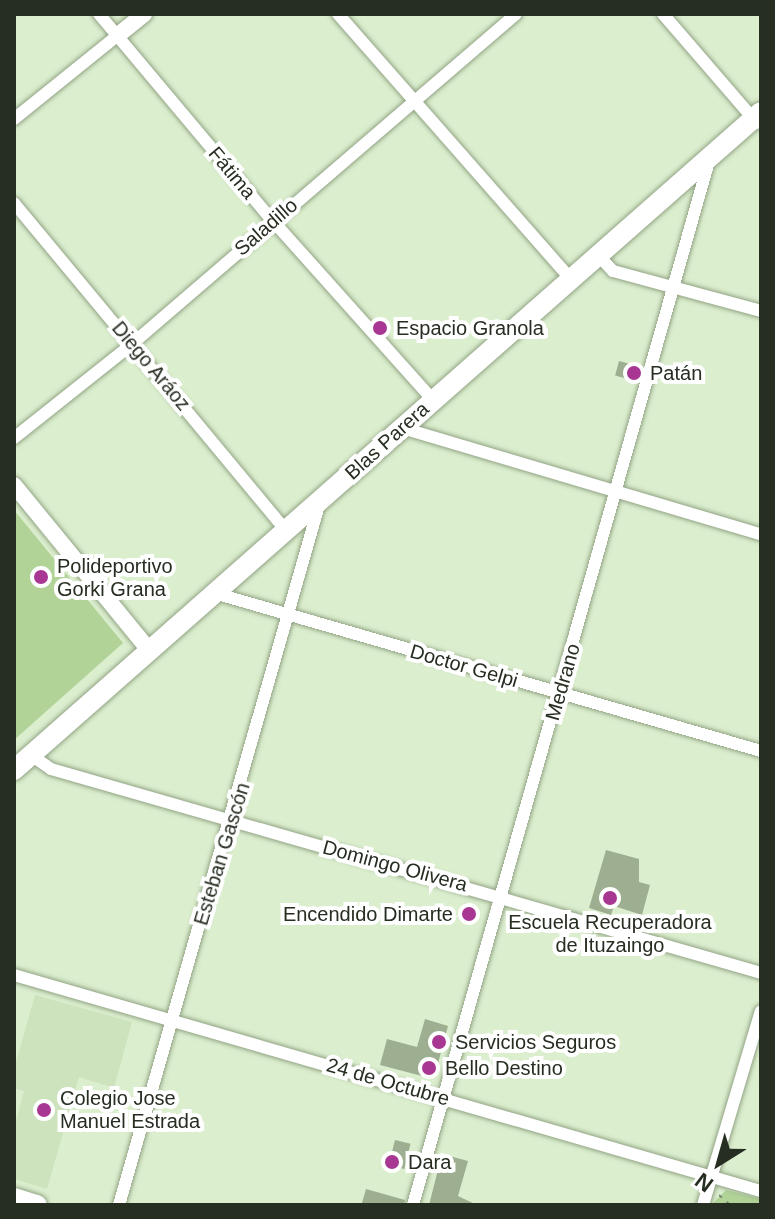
<!DOCTYPE html>
<html>
<head>
<meta charset="utf-8">
<style>
	body { margin:0 }
	#map { position:relative; width:775px; height:1219px; overflow:hidden; background:#dbeece; font-family:Helvetica,sans-serif }
	div>[style] { position:absolute }
	[style*='--x'] { left:calc(var(--x)*1px); top:calc(var(--y)*1px); width:calc(var(--w)*1px); rotate:calc(var(--a)*1deg) }
	.built>* { inset:0; background:#cde3bd }
	.green>* { inset:0; background:#b1d398 }
	.building>* { inset:0; background:#9daf90; transform-origin:0 0 }
	.path>* { height:2px; margin-top:-1px; transform-origin:0; background:repeating-linear-gradient(90deg,#7c8974 0 4px,transparent 0 10px) }
	.roads { filter:drop-shadow(0 0 2px #92a485) drop-shadow(0 0 2px #92a485) }
	.minor>* { height:12px; margin:-6px; padding:0 6px; transform-origin:6px; border-radius:6px; background:#fff }
	.tertiary>* { height:16px; margin:-8px; padding:0 8px; transform-origin:8px; border-radius:8px; background:#fff }
	.primary>* { height:20px; margin:-10px; padding:0 10px; transform-origin:10px; border-radius:10px; background:#fff }
	.dots>* { width:22px; height:22px; translate:-50% -50%; box-sizing:border-box; border:4px solid #fff; border-radius:50% }
	span { translate:-50% -50%; white-space:nowrap; text-align:center; line-height:1.15; -webkit-text-stroke:8px #fff; paint-order:stroke }
	.street-label { font-size:20px; color:#262d21 }
	.poi-label { font-size:20px; color:#262d21 }
	.left { translate:0 -50%; text-align:left }
	.right { translate:-100% -50%; text-align:right }
	.frame { position:absolute; inset:0; border:16px solid #262d21; pointer-events:none }
	.north { position:absolute; left:679px; top:1123px; width:80px; height:80px; -webkit-text-stroke:6px #fff; paint-order:stroke; rotate:217deg; font-size:22px; font-weight:700; line-height:32px; text-align:center; color:#262d21 }
	.north::after { content:''; display:block; margin:auto; width:28px; height:36px; background:#262d21; clip-path:polygon(50% 0,100% 100%,50% 72%,0 100%) }
</style>
</head>
<body>
<div id="map">
	<div class="built">
		<div style="clip-path:polygon(35px 995px,132px 1022px,114px 1088px,79px 1077px,47px 1189px,14px 1179px,14px 1129px,24px 1091px,14px 1088px,14px 1069px)"></div>
	</div>
	<div class="green">
		<div style="clip-path:polygon(14px 510px,123px 643px,14px 740px)"></div>
		<div style="clip-path:polygon(726px 1190px,761px 1199px,761px 1205px,711px 1205px)"></div>
	</div>
	<div class="building">
		<div style="left:619px;top:361px;width:20px;height:15px;rotate:15deg"></div>
		<div style="clip-path:polygon(606px 850px,639px 859px,639px 882px,650px 885px,642px 915px,614px 906px,611px 915px,589px 908px)"></div>
		<div style="clip-path:polygon(465px 903px,478px 910px,475px 922px,461px 918px)"></div>
		<div style="clip-path:polygon(425px 1019px,448px 1026px,436px 1071px,422px 1076px,380px 1065px,387px 1039px,417px 1047px)"></div>
		<div style="left:478px;top:1034px;width:32px;height:10px;rotate:16deg"></div>
		<div style="left:395px;top:1140px;width:16px;height:26px;rotate:14deg"></div>
		<div style="clip-path:polygon(442px 1154px,468px 1161px,458px 1196px,477px 1205px,429px 1205px)"></div>
		<div style="clip-path:polygon(366px 1189px,405px 1200px,404px 1205px,362px 1203px)"></div>
	</div>
	<div class="path">
		<div style="--x:719;--y:1195;--w:15;--a:42"></div>
	</div>
	<div class="roads">
		<div class="minor">
			<div style="--x:99;--y:14;--w:270;--a:50"></div>
			<div style="--x:273;--y:221;--w:240;--a:48.2"></div>
			<div style="--x:338;--y:14;--w:353;--a:48.7"></div>
			<div style="--x:663;--y:14;--w:144;--a:49.2"></div>
			<div style="--x:14;--y:119;--w:132;--a:-38.9"></div>
			<div style="--x:14;--y:203;--w:426;--a:50.3"></div>
			<div style="--x:598;--y:255;--w:22;--a:47"></div>
			<div style="--x:613;--y:271;--w:153;--a:15.1"></div>
			<div style="--x:402;--y:428;--w:374;--a:16.5"></div>
			<div style="--x:14;--y:438;--w:151;--a:-38.5"></div>
			<div style="--x:132;--y:344;--w:506;--a:-40.67"></div>
			<div style="--x:214;--y:593;--w:569;--a:16.11"></div>
			<div style="--x:31;--y:755;--w:24;--a:35"></div>
			<div style="--x:51;--y:769;--w:739;--a:16.03"></div>
			<div style="--x:14;--y:975;--w:778;--a:16.13"></div>
			<div style="--x:119;--y:1205;--w:728;--a:-74.05"></div>
			<div style="--x:413;--y:1205;--w:1085;--a:-74.17"></div>
			<div style="--x:703;--y:1205;--w:202;--a:-73.4"></div>
		</div>
		<div class="tertiary">
			<div style="--x:117;--y:36;--w:35;--a:-39"></div>
			<div style="--x:14;--y:485;--w:213;--a:50.7"></div>
		</div>
		<div class="primary">
			<div style="--x:14;--y:770;--w:995;--a:-41.38"></div>
			<div style="--x:14;--y:1198;--w:24;--a:17"></div>
		</div>
	</div>
	<div class="dots">
		<div style="left:380px;top:328px;background:#a73793"></div>
		<div style="left:634px;top:373px;background:#a73793"></div>
		<div style="left:41px;top:577px;background:#a73793"></div>
		<div style="left:610px;top:898px;background:#a73793"></div>
		<div style="left:469px;top:914px;background:#a73793"></div>
		<div style="left:439px;top:1042px;background:#a73793"></div>
		<div style="left:429px;top:1068px;background:#a73793"></div>
		<div style="left:44px;top:1110px;background:#a73793"></div>
		<div style="left:392px;top:1162px;background:#a73793"></div>
	</div>
	<div class="street-label">
		<span style="left:232px;top:173px;rotate:50deg">Fátima</span>
		<span style="left:266px;top:227px;rotate:-41deg">Saladillo</span>
		<span style="left:151px;top:366px;rotate:50deg">Diego Aráoz</span>
		<span style="left:387px;top:441px;rotate:-42deg">Blas Parera</span>
		<span style="left:464px;top:666px;rotate:16deg">Doctor Gelpi</span>
		<span style="left:563px;top:682px;rotate:-74deg">Medrano</span>
		<span style="left:222px;top:854px;rotate:-73deg">Esteban Gascón</span>
		<span style="left:395px;top:866px;rotate:15deg">Domingo Olivera</span>
		<span style="left:388px;top:1082px;rotate:16deg">24 de Octubre</span>
	</div>
	<div class="poi-label">
		<span class="left" style="left:396px;top:328px">Espacio Granola</span>
		<span class="left" style="left:650px;top:373px">Patán</span>
		<span class="left" style="left:57px;top:578px">Polideportivo<br>Gorki Grana</span>
		<span class="right" style="left:453px;top:914px">Encendido Dimarte</span>
		<span style="left:610px;top:934px">Escuela Recuperadora<br>de Ituzaingo</span>
		<span class="left" style="left:455px;top:1042px">Servicios Seguros</span>
		<span class="left" style="left:445px;top:1068px">Bello Destino</span>
		<span class="left" style="left:60px;top:1110px">Colegio Jose<br>Manuel Estrada</span>
		<span class="left" style="left:408px;top:1162px">Dara</span>
	</div>
	<div class="frame"></div>
	<div class="north">N</div>
</div>
</body>
</html>
